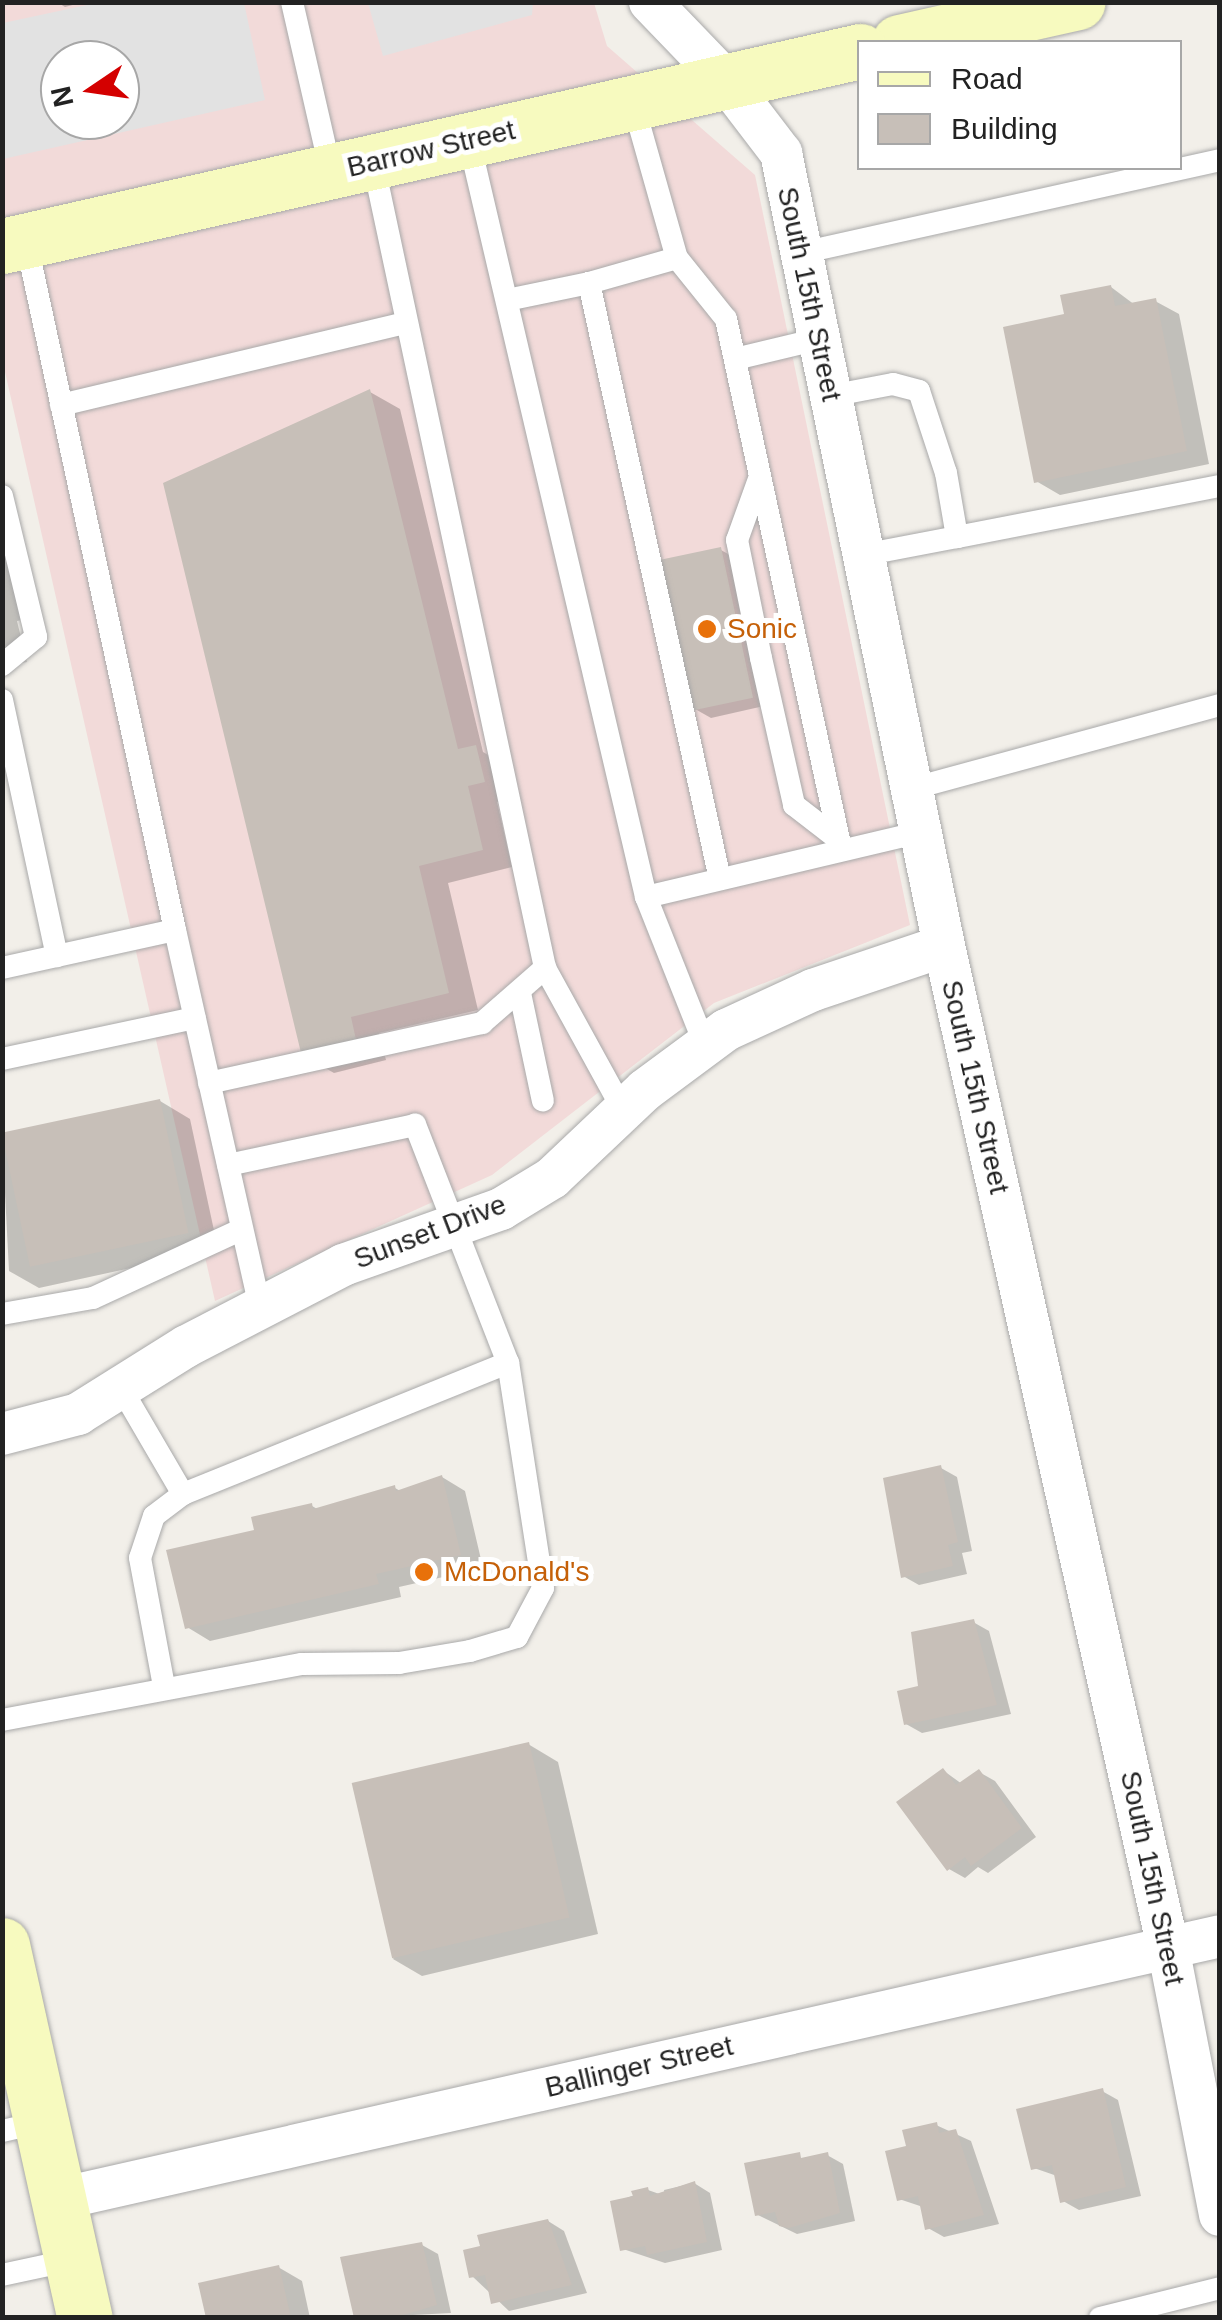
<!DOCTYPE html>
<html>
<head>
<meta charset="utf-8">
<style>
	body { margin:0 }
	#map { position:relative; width:1222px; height:2320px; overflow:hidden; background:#f2efe9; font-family:Arial,sans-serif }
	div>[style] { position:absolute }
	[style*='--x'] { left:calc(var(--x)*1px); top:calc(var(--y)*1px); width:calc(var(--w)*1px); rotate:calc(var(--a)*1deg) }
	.commercial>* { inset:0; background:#f2dad9 }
	.parking>* { inset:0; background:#e2e2e2 }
	.shadow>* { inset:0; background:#0003 }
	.building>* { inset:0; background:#c7bfb8; transform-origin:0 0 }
	.roads { filter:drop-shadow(0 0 2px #a9a9a9) drop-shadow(0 0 2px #a9a9a9) }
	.lane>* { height:22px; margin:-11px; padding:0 11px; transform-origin:11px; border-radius:11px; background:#fff }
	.street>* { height:42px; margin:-21px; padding:0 21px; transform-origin:21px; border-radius:21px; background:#fff }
	.secondary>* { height:55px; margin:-27.5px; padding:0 27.5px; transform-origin:27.5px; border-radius:27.5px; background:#f7fabf }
	.dots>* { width:28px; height:28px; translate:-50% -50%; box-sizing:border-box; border:5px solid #fff; border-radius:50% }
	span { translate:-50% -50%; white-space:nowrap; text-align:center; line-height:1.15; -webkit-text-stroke:10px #fff; paint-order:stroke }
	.street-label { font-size:28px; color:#222 }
	.food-label { font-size:28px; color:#c56008 }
	.left { translate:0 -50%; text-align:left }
	.frame { position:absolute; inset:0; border:5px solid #222; pointer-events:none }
	.legend { position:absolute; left:857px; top:40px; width:325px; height:130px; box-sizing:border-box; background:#fff; border:2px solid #a7a7a7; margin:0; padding:12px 18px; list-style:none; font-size:30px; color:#222 }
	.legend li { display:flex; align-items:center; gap:20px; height:50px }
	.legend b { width:50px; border:2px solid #a7a7a7 }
	.north { position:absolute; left:40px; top:40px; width:100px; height:100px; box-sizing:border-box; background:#fff; border:2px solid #a7a7a7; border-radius:50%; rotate:257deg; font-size:28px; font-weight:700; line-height:40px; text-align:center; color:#222 }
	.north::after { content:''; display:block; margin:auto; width:35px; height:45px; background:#d40000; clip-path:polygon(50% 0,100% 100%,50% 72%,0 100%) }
</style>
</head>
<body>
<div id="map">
	<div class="commercial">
		<div style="clip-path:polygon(evenodd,2px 3px,594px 3px,607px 46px,755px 175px,910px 925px,714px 1003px,492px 1175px,215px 1301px,3px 363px,2px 3px,60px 60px,120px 60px,120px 120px,60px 120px,60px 60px)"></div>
	</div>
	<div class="parking">
		<div style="clip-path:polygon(evenodd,101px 2px,244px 3px,265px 100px,3px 159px,3px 23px,101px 2px,60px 60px,120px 60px,120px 120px,60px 120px,60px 60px)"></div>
		<div style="clip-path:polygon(368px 3px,368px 2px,533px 3px,532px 15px,383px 56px)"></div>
	</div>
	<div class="shadow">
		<div style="clip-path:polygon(57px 2px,84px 2px,65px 7px)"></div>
		<div style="clip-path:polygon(1111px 287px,1135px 305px,1155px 301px,1179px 314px,1209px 464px,1060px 495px,1036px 481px,1067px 316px)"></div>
		<div style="clip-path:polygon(370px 392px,400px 409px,483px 752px,506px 765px,514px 798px,497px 802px,512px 867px,448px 883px,478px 1010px,379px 1033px,386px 1060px,334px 1073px,304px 1056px)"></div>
		<div style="clip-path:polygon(2px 513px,36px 617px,17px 621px,27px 662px,2px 667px)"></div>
		<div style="clip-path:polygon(721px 550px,737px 559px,769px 705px,711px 718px,695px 709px)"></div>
		<div style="clip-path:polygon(160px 1101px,190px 1119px,218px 1249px,39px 1288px,9px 1271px,2px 1135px)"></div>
		<div style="clip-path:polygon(941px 1468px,957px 1477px,972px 1551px,962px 1553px,967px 1574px,919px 1585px,903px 1576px)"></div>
		<div style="clip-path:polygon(442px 1477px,465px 1491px,483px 1568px,399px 1587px,401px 1597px,210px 1641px,187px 1627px,257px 1531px,312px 1506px,319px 1510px,395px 1488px,402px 1492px)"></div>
		<div style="clip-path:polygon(973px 1622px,989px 1631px,1011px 1714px,922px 1733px,906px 1724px,921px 1688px)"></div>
		<div style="clip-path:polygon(528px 1744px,558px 1762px,598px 1934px,422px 1976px,393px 1959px)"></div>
		<div style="clip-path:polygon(944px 1771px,962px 1784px,979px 1772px,995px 1781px,1036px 1837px,988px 1873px,978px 1867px,965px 1878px,949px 1869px)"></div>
		<div style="clip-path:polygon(1102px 2091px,1118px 2100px,1141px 2196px,1079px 2210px,1063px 2201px,1057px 2176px,1034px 2168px)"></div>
		<div style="clip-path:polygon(936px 2125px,971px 2141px,999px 2224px,944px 2237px,928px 2228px,923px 2207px,899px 2199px,909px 2147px)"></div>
		<div style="clip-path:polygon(827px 2155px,843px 2164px,855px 2221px,797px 2234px,758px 2215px)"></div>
		<div style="clip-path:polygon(694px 2183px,710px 2193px,722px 2250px,665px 2263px,623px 2249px,613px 2203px,648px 2190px,665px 2196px,664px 2190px)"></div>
		<div style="clip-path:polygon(548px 2221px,564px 2231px,587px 2293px,509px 2311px,472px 2276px)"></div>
		<div style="clip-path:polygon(422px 2245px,438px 2254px,451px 2313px,357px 2318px)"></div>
		<div style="clip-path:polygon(278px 2267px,302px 2281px,310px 2318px,209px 2318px)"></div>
	</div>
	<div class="building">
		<div style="clip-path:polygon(1111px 285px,1115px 306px,1156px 298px,1187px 451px,1034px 483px,1003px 327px,1064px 314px,1060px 295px)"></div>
		<div style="clip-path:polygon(370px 389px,458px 749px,476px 745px,485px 782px,468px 786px,483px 850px,419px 866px,449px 993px,351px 1017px,357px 1044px,302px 1057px,163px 483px)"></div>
		<div style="left:721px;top:547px;width:154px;height:63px;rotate:78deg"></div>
		<div style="left:160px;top:1099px;width:137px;height:162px;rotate:78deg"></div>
		<div style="clip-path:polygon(941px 1465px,958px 1542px,948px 1545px,953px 1566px,901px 1578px,883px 1478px)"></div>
		<div style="clip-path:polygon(442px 1475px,461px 1555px,376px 1574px,379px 1584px,185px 1629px,166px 1550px,254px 1530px,251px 1517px,312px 1503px,313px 1509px,395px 1485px,396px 1491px)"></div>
		<div style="clip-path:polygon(974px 1619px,997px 1705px,904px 1725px,897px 1691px,918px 1686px,911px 1632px)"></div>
		<div style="left:529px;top:1742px;width:180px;height:182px;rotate:77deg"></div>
		<div style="clip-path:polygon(943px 1768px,956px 1785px,979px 1769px,1022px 1828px,971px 1866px,965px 1857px,947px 1871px,896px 1802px)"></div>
		<div style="clip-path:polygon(1103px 2088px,1126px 2187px,1060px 2203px,1052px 2165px,1031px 2170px,1016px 2109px)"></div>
		<div style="clip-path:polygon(937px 2122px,939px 2133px,956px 2129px,984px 2215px,925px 2230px,918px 2196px,897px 2201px,885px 2151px,906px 2146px,902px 2130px)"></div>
		<div style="clip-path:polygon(800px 2152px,801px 2158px,828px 2152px,840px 2213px,789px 2228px,779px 2226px,775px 2212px,755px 2216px,744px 2163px)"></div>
		<div style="clip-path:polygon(695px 2181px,707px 2242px,647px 2255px,645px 2246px,620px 2251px,610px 2201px,633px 2196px,631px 2191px,648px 2187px,650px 2196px)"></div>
		<div style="clip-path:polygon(548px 2219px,572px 2285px,491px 2304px,485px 2275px,469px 2278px,463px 2250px,480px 2246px,477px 2235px)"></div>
		<div style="clip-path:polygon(422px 2242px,437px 2305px,393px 2318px,354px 2318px,340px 2257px)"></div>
		<div style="clip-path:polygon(279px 2265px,291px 2318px,206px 2318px,198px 2283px)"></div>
	</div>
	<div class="roads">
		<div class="lane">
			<div style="--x:292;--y:2;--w:174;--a:77.1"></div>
			<div style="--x:633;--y:103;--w:161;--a:74.2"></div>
			<div style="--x:677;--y:258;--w:78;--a:51.2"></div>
			<div style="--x:726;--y:319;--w:542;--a:77.76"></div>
			<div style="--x:469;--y:141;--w:776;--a:76.82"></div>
			<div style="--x:646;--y:897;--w:159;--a:68.3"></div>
			<div style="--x:373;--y:162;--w:824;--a:77.95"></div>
			<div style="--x:545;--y:968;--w:162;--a:61.2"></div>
			<div style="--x:801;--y:253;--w:429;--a:-12.5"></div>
			<div style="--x:589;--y:283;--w:91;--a:-15.9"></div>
			<div style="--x:507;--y:300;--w:84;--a:-11.7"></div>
			<div style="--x:589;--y:283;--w:606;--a:77.61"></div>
			<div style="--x:735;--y:359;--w:86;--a:-13.4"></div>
			<div style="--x:830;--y:396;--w:64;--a:-10.8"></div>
			<div style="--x:893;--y:384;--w:27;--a:15"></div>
			<div style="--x:919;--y:391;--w:86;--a:71.8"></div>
			<div style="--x:946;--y:473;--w:65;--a:80.2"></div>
			<div style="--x:957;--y:537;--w:96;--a:169.2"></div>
			<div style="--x:61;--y:405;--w:354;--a:-13.4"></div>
			<div style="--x:759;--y:479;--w:65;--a:109.8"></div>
			<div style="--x:737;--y:540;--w:120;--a:78.5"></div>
			<div style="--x:761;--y:658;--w:151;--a:77.3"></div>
			<div style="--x:794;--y:805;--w:56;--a:37.7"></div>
			<div style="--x:2;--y:496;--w:145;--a:76.4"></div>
			<div style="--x:36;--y:637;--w:44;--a:140.5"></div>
			<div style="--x:957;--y:537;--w:268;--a:-11"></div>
			<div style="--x:2;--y:700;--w:262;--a:77.9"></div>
			<div style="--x:911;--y:789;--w:320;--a:-15.2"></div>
			<div style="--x:646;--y:897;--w:282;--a:-13.3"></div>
			<div style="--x:175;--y:930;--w:386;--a:77.3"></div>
			<div style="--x:2;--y:968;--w:177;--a:-12.4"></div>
			<div style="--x:175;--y:930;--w:705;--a:-102.2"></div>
			<div style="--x:520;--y:993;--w:110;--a:78"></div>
			<div style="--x:2;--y:1059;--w:197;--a:-12"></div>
			<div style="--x:209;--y:1083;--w:280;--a:-12.4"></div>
			<div style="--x:482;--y:1023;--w:84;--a:-41.1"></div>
			<div style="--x:2;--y:1314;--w:92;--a:-10"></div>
			<div style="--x:93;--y:1298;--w:164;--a:-24.8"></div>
			<div style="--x:121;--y:1388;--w:123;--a:59.7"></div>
			<div style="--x:183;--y:1494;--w:36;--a:143"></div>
			<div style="--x:154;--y:1516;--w:44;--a:108.4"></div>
			<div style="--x:140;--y:1558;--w:130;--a:79.4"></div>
			<div style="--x:183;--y:1494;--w:350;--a:-22"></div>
			<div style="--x:2;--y:1720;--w:305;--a:-10.6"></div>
			<div style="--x:302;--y:1664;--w:97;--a:-0.6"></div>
			<div style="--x:399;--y:1663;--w:72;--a:-9.6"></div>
			<div style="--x:470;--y:1651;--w:49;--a:-16.6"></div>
			<div style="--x:517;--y:1637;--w:55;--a:-62"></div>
			<div style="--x:543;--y:1588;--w:228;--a:-98.8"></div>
			<div style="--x:508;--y:1363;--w:256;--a:-111.3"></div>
			<div style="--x:415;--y:1125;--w:191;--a:167.9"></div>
			<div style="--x:2;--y:2131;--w:41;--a:-12.7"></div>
			<div style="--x:2;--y:2275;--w:72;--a:-12.1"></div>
			<div style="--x:1100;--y:2318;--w:124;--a:-14"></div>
		</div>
		<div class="street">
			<div style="--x:650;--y:2;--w:110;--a:46.1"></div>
			<div style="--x:726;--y:81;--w:91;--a:52.6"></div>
			<div style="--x:781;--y:153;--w:810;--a:78.38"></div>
			<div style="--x:944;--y:946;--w:1026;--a:77.39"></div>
			<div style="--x:1168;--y:1947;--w:273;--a:79"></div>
			<div style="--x:2;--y:1434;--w:79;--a:-14.7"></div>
			<div style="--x:78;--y:1414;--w:128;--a:-32"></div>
			<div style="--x:187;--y:1346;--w:176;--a:-27.4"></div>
			<div style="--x:343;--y:1265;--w:168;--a:-19.5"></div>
			<div style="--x:501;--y:1209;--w:60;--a:-31.3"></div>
			<div style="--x:552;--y:1178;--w:128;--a:-43.4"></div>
			<div style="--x:645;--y:1090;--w:101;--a:-36.5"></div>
			<div style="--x:726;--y:1030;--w:96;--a:-24.7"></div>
			<div style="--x:813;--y:990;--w:138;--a:-18.6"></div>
			<div style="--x:59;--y:2199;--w:1190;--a:-12.76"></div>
		</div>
		<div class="secondary">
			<div style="--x:899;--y:42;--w:183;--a:-12.6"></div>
			<div style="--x:2;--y:246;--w:880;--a:-12.8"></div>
			<div style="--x:2;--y:1945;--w:382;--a:77.5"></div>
		</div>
	</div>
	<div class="dots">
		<div style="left:707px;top:629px;background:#e8710a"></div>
		<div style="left:424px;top:1572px;background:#e8710a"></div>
	</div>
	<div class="street-label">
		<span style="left:431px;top:149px;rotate:-13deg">Barrow Street</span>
		<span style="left:809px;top:294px;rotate:78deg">South 15th Street</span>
		<span style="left:975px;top:1087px;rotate:77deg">South 15th Street</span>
		<span style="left:430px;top:1232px;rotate:-21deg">Sunset Drive</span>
		<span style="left:1152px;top:1878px;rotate:78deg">South 15th Street</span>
		<span style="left:639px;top:2067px;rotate:-13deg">Ballinger Street</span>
	</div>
	<div class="food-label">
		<span class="left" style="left:727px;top:629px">Sonic</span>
		<span class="left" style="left:444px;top:1572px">McDonald's</span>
	</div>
	<div class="frame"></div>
	<ul class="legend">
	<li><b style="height:12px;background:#f7fabf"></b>Road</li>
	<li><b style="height:28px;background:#c7bfb8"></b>Building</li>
	</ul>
	<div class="north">N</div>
</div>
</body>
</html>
